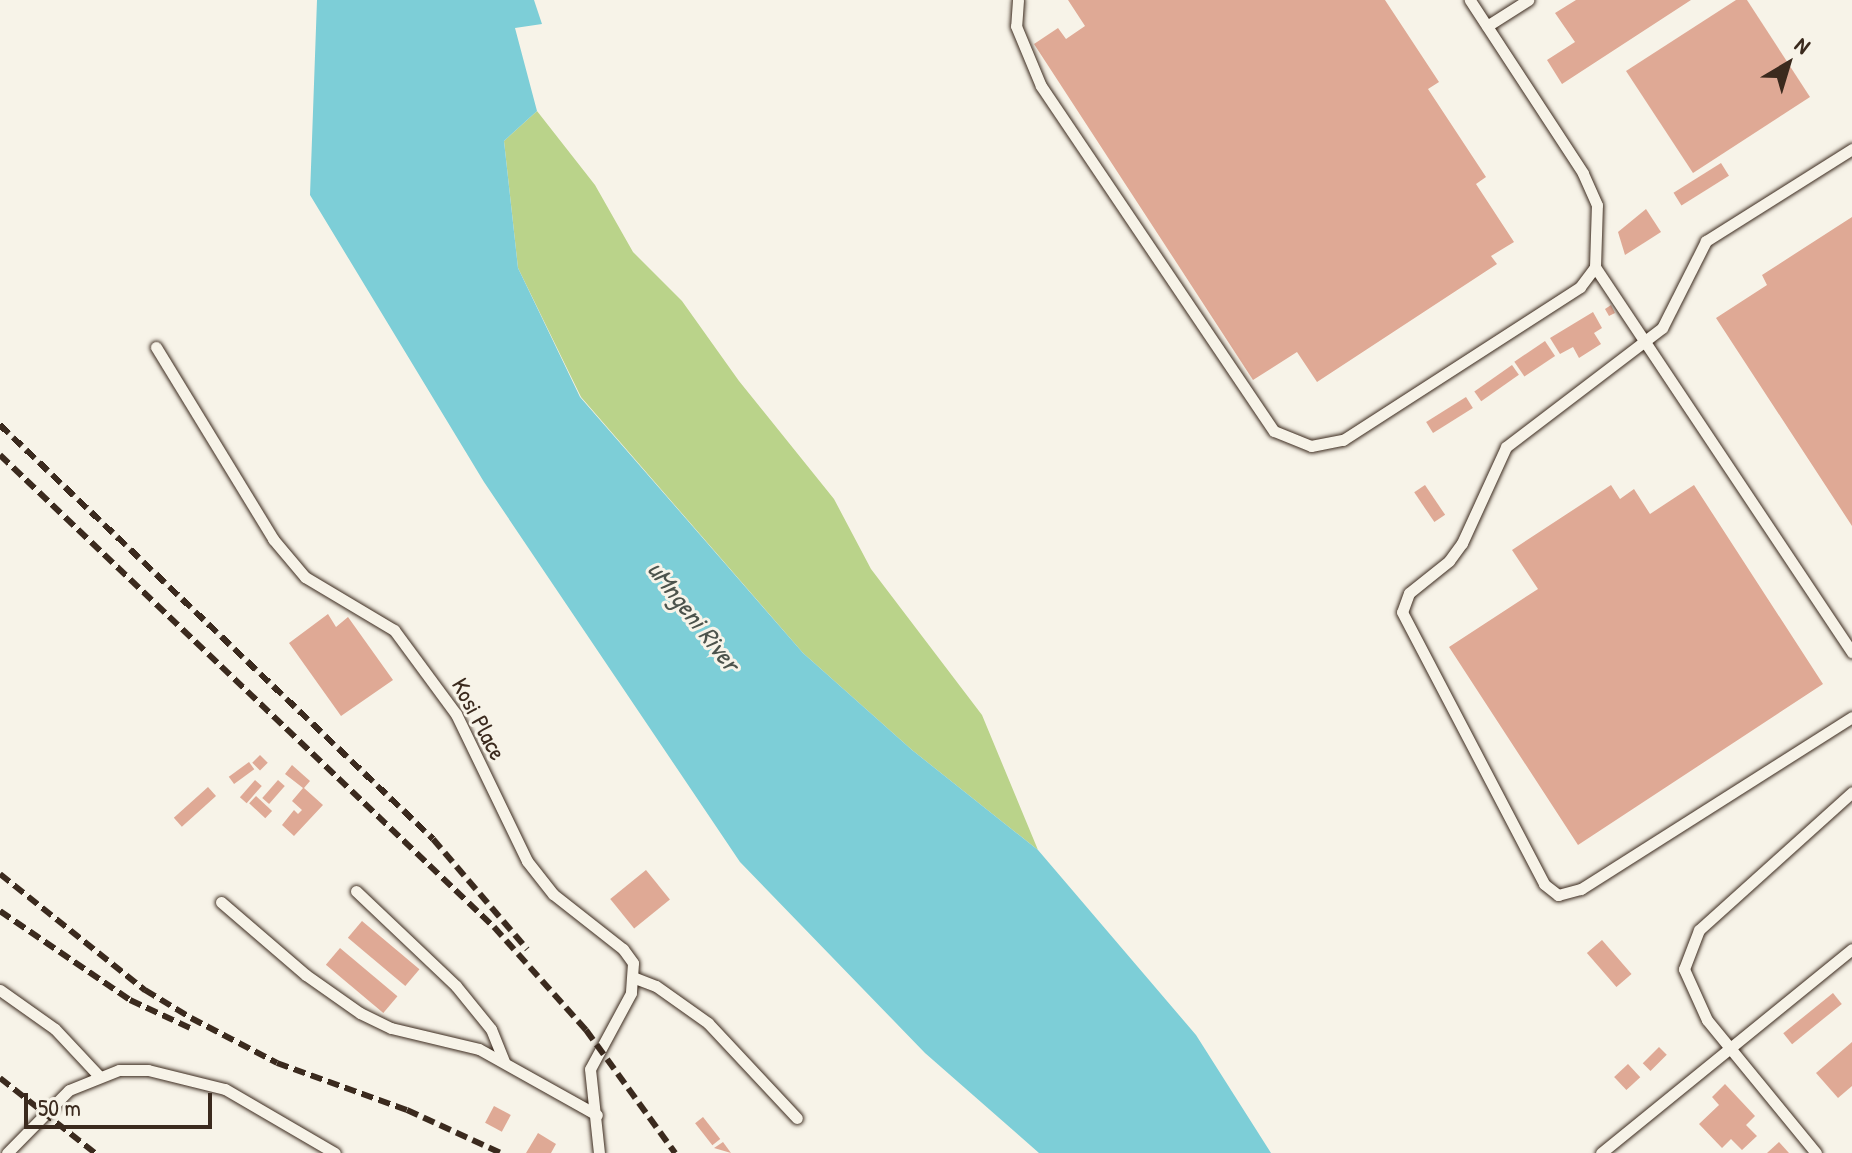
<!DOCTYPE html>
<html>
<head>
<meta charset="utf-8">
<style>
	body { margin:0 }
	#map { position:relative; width:1852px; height:1153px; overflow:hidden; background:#f7f3e8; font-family:"Patrick Hand",sans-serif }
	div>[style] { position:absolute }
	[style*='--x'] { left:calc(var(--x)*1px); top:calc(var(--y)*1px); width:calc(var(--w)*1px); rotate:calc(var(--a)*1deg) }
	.green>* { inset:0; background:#bad38a }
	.water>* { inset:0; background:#7dced7 }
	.building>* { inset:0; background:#dfa995; transform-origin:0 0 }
	.roads { filter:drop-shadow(0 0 2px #3b2a1e) drop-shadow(0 0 2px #3b2a1e) }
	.lane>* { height:11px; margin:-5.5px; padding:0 5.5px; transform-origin:5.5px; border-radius:5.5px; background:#f7f3e8 }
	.rail>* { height:6px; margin-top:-3px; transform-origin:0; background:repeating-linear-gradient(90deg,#3b2a1e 0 12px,transparent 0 18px) }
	span { translate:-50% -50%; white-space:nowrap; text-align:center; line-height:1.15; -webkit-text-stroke:6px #f7f3e8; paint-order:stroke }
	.street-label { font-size:24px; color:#3b2a1e }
	.water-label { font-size:26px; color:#4c534c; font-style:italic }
	.north { position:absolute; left:1748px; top:24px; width:80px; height:80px; -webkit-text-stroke:6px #f7f3e8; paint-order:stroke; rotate:38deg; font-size:22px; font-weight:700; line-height:32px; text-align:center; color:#3b2a1e }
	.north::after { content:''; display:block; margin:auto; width:28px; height:36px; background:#3b2a1e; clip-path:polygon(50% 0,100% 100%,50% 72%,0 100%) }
	.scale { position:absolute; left:24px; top:1093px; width:188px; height:36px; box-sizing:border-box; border:4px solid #3b2a1e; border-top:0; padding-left:10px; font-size:24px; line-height:28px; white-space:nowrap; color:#3b2a1e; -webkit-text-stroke:6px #f7f3e8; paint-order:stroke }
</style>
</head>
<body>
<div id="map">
	<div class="green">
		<div style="clip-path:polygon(537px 111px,595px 185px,633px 252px,682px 301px,739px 381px,834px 499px,871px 569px,982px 715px,1038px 850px,912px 750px,803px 653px,581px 397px,518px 268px,504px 141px)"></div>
	</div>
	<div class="water">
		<div style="clip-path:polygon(317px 0,534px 0,542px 24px,515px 28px,537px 111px,504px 141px,518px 268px,580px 397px,803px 653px,912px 750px,1038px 850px,1196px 1035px,1271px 1153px,1039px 1153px,925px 1053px,740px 862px,484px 482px,310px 195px)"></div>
	</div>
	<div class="building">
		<div style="clip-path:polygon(1068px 0,1385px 0,1439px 82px,1428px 89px,1486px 177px,1476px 184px,1514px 242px,1491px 256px,1497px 264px,1317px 382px,1297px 352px,1253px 380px,1034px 44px,1058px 28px,1066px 39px,1085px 26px)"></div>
		<div style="clip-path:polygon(1576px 0,1691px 0,1562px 84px,1547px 60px,1575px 42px,1555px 13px)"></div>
		<div style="clip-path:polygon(1736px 0,1747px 0,1810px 97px,1693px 173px,1626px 71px)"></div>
		<div style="left:1721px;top:163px;width:15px;height:56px;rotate:58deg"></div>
		<div style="clip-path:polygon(1646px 209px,1661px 232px,1625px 255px,1618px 232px)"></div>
		<div style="clip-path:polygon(1852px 217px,1852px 526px,1716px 318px,1767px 285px,1762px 275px)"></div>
		<div style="clip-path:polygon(1611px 305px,1615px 313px,1609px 316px,1605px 309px)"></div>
		<div style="clip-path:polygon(1593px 312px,1602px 328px,1594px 333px,1601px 344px,1579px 358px,1573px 347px,1560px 354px,1550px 338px)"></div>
		<div style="left:1545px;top:341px;width:18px;height:37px;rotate:56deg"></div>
		<div style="left:1512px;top:365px;width:12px;height:46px;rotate:55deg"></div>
		<div style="left:1466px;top:397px;width:13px;height:47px;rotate:58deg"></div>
		<div style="left:1425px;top:485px;width:36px;height:13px;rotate:56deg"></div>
		<div style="clip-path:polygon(1611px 485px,1620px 499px,1634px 489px,1650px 514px,1694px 485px,1823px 684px,1578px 845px,1449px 647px,1538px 589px,1512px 550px)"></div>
		<div style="clip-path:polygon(328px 614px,336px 627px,348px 617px,393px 680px,341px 716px,289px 643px)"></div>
		<div style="left:260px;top:755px;width:11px;height:11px;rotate:45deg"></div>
		<div style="left:249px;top:762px;width:9px;height:25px;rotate:54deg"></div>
		<div style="clip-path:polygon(292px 765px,310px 781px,304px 788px,323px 805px,294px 836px,282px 825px,294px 810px,298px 814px,302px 810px,292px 801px,303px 788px,285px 774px)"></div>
		<div style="left:255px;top:780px;width:9px;height:23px;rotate:41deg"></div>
		<div style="left:278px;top:780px;width:9px;height:24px;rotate:41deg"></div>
		<div style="left:208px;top:787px;width:12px;height:46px;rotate:48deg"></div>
		<div style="left:256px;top:796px;width:22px;height:10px;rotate:43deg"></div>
		<div style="left:646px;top:870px;width:38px;height:46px;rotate:51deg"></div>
		<div style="left:362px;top:921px;width:75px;height:22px;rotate:40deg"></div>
		<div style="left:1602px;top:940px;width:45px;height:20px;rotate:49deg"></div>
		<div style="left:340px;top:948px;width:75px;height:22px;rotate:40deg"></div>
		<div style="left:1833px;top:993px;width:14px;height:64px;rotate:51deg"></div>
		<div style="clip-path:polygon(1852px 1042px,1852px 1086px,1838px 1098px,1816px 1073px)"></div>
		<div style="left:1659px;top:1047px;width:11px;height:23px;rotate:45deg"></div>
		<div style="left:1628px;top:1064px;width:18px;height:19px;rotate:47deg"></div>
		<div style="clip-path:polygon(1725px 1084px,1755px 1116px,1746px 1125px,1757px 1136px,1742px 1150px,1731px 1139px,1722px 1148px,1699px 1124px,1719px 1105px,1712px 1097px)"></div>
		<div style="left:494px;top:1106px;width:19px;height:19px;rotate:28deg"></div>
		<div style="left:703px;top:1117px;width:28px;height:10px;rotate:52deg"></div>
		<div style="clip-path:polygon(538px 1133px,556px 1144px,551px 1153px,526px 1153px)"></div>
		<div style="clip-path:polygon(723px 1142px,731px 1153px,714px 1148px)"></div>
		<div style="clip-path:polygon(1779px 1142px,1789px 1153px,1767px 1153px)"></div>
	</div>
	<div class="roads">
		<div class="lane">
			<div style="--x:1018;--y:0;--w:26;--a:94"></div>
			<div style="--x:1016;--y:26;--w:65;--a:67.4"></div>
			<div style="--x:1041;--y:86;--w:416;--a:56"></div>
			<div style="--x:1274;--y:431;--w:40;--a:22"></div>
			<div style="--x:1311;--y:446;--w:33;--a:-11"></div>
			<div style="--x:1343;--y:440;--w:282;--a:-32.8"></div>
			<div style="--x:1580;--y:287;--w:25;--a:-53"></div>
			<div style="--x:1595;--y:267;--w:62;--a:-88.2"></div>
			<div style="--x:1597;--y:205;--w:35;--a:-114"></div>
			<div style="--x:1583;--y:173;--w:207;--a:-123.2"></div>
			<div style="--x:1487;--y:26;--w:49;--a:-32.4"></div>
			<div style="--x:1852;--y:149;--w:173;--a:147.8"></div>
			<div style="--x:1706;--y:241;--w:97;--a:116.8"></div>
			<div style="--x:1662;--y:328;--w:196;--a:142.7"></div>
			<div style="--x:1506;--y:447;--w:106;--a:114.6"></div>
			<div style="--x:1462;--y:543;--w:22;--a:126"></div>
			<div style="--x:1449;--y:561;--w:51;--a:141.3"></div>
			<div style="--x:1409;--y:593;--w:20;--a:110"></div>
			<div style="--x:1402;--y:612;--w:307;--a:62.4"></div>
			<div style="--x:1544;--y:884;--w:18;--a:38"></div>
			<div style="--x:1558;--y:895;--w:24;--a:-15"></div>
			<div style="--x:1581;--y:889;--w:321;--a:-32.4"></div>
			<div style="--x:1595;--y:267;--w:463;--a:56.3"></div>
			<div style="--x:156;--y:347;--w:225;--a:58.6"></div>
			<div style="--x:273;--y:539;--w:50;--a:49.9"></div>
			<div style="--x:305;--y:577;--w:104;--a:30.8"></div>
			<div style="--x:394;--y:630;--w:104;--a:53.6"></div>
			<div style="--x:456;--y:714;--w:163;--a:64.2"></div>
			<div style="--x:527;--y:861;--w:42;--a:51.8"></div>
			<div style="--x:553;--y:894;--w:89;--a:38.2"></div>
			<div style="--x:623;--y:949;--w:17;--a:54"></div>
			<div style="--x:633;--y:963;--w:30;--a:94"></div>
			<div style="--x:631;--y:993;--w:86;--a:118.3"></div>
			<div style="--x:590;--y:1069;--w:84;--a:83.9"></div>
			<div style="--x:356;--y:891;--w:138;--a:43.5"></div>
			<div style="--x:456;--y:986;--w:55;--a:50.9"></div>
			<div style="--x:491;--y:1029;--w:35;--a:68"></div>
			<div style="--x:221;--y:902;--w:112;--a:40.7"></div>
			<div style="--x:306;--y:975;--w:66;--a:35.1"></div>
			<div style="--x:360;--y:1013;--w:34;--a:26"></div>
			<div style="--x:391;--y:1028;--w:90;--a:13.4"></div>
			<div style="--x:479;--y:1049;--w:135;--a:29.2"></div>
			<div style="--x:635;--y:978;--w:22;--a:21"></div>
			<div style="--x:656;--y:986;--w:64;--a:35.4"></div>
			<div style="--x:708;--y:1023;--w:130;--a:46.9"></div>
			<div style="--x:0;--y:990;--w:67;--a:35.3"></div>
			<div style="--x:55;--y:1029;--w:63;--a:46.9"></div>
			<div style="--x:7;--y:1153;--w:88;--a:-45.5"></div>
			<div style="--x:69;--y:1090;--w:54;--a:-21.8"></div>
			<div style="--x:119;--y:1070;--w:29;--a:0"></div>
			<div style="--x:148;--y:1070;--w:79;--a:13.9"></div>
			<div style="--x:225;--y:1089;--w:127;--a:30.2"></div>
			<div style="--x:1601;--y:1153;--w:323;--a:-39.1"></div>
			<div style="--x:1816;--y:1153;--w:172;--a:-129.3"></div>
			<div style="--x:1707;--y:1020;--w:56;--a:-114.3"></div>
			<div style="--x:1684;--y:969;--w:42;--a:-69"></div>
			<div style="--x:1699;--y:930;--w:206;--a:-42"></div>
		</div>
	</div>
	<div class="rail">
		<div style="--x:0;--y:425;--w:599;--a:43.71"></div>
		<div style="--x:433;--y:839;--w:145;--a:49.5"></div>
		<div style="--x:0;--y:455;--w:683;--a:43.7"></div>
		<div style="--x:494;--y:927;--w:138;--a:48.2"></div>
		<div style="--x:586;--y:1030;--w:152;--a:54.1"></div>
		<div style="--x:0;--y:874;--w:186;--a:38.7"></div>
		<div style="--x:145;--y:990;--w:54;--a:31.3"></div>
		<div style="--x:191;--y:1018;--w:97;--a:27.6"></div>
		<div style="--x:277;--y:1063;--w:138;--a:19.9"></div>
		<div style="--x:407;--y:1110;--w:103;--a:24.6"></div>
		<div style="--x:0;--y:911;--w:158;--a:34.4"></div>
		<div style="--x:130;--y:1000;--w:66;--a:25"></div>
		<div style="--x:0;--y:1078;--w:121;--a:38.3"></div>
	</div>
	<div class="street-label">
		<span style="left:479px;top:719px;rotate:62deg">Kosi Place</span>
	</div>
	<div class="water-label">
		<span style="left:694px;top:616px;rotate:52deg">uMngeni River</span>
	</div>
	<div class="north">N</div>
	<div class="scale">50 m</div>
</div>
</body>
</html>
